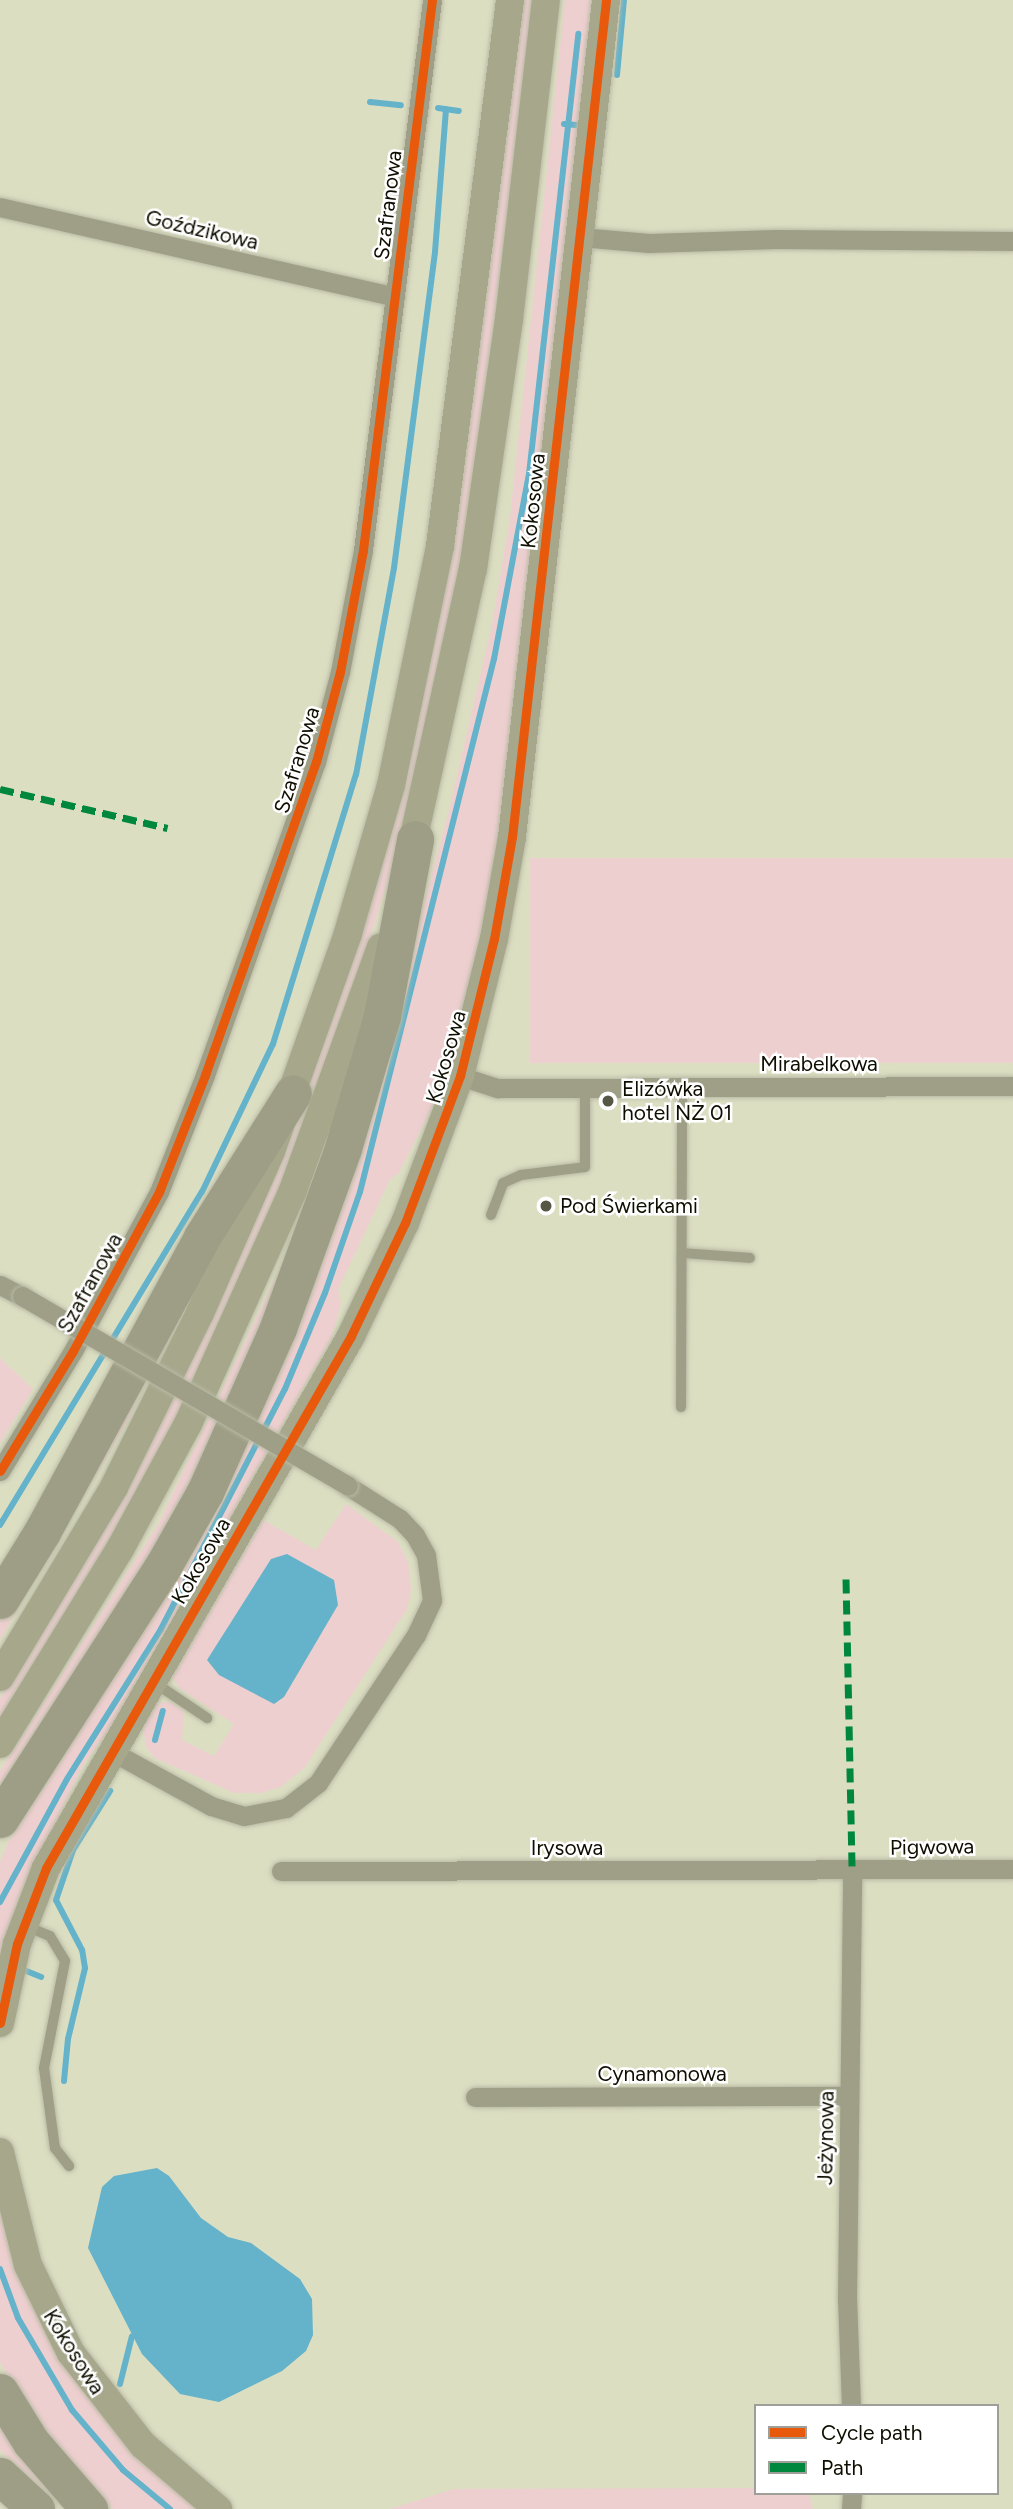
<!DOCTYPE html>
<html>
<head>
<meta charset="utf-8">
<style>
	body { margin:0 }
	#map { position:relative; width:1013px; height:2509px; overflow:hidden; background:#dcdec2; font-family:Figtree,sans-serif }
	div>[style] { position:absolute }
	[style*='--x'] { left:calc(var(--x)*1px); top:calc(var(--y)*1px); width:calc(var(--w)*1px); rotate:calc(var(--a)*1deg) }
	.green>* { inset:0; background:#eecfd0; transform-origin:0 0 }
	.water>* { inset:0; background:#64b3ca }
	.stream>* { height:6px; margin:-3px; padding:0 3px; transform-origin:3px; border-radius:3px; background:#64b3ca }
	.roads { filter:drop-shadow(0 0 2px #b9baa5) drop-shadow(0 0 2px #b9baa5) }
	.lane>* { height:10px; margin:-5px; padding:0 5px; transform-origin:5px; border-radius:5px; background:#9e9f86 }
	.street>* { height:19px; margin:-9.5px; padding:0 9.5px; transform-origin:9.5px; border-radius:9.5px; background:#9e9f86 }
	.secondary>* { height:28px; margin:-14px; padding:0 14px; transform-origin:14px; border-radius:14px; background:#a6a78b }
	.highway>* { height:37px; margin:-18.5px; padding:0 18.5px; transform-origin:18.5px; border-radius:18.5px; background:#9d9e85 }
	.bridges { filter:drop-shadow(0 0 2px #b9baa5) drop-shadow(0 0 2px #b9baa5) }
	.street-bridge>* { height:19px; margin:-9.5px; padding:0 9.5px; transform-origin:9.5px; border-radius:9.5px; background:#9e9f86 }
	.quiet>* { height:7px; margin-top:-3.5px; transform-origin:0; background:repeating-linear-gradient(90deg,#00873e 0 14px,transparent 0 21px) }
	.cycleway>* { height:9px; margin:-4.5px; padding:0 4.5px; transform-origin:4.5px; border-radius:4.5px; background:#e8590c }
	.dots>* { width:19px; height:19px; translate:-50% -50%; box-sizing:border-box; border:4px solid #fff; border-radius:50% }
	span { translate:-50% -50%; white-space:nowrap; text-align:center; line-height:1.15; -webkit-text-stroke:5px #fff; paint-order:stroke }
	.street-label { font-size:21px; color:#0e0e00 }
	.poi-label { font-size:21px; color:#0e0e00 }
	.left { translate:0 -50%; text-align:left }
	.legend { position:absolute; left:754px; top:2404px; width:245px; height:91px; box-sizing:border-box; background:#fff; border:2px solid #9f9f99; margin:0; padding:9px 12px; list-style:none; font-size:21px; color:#0e0e00 }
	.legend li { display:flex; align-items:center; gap:14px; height:35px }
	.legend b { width:35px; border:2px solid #9f9f99 }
</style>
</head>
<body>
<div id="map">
	<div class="green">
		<div style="clip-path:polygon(522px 0,534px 0,471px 501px,447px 641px,399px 845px,354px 987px,260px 1241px,167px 1434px,95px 1570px,0 1718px,0 1698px,75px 1577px,247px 1241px,386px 840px,437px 631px)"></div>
		<div style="clip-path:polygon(565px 0,596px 0,515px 720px,487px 918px,459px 1023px,437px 1098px,398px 1174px,390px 1179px,338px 1290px,341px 1304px,332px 1336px,116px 1721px,84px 1763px,18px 1900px,0 1959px,0 1862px,8px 1843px,201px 1538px,262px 1407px,346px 1196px,449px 810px,492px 625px,510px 518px)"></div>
		<div style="left:530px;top:858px;width:483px;height:205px"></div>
		<div style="clip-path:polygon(289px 1249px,211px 1452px,0 1804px,0 1771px,158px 1525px)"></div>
		<div style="clip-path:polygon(163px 1340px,128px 1421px,0 1639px,0 1612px)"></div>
		<div style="clip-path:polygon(0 1358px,33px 1389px,0 1443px)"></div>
		<div style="clip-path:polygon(346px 1504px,398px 1542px,408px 1562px,411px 1589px,407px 1609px,305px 1767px,281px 1787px,261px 1793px,234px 1793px,155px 1758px,146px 1747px,143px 1728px,157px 1703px,170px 1702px,184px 1712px,182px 1740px,214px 1756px,234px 1724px,181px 1689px,172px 1678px,263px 1520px,316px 1550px)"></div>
		<div style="clip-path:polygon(0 2211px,8px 2246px,32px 2303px,79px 2385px,120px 2437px,202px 2509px,113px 2509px,68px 2464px,13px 2386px,0 2362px)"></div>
		<div style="clip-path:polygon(0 2411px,66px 2509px,0 2450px)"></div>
		<div style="clip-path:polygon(756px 2488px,756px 2493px,809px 2493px,813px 2509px,390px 2509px,454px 2489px)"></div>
	</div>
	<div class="water">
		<div style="clip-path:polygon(287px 1554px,334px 1580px,338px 1605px,284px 1697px,274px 1704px,219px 1675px,207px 1660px,271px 1559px)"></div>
		<div style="clip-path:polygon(157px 2168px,169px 2176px,201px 2218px,228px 2237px,251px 2243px,300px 2279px,312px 2299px,313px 2335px,306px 2351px,282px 2371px,219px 2402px,180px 2394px,142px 2354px,88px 2248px,102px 2187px,114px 2176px)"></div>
	</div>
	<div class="stream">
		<div style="--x:617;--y:75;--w:75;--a:-84.7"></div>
		<div style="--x:370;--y:102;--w:31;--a:6"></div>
		<div style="--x:438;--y:108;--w:21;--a:8"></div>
		<div style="--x:564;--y:124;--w:12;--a:5"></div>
		<div style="--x:0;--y:1525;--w:389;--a:-58.8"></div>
		<div style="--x:202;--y:1192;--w:164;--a:-64.4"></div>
		<div style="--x:273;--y:1044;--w:282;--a:-72.9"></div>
		<div style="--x:356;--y:775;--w:210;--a:-79.6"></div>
		<div style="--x:394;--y:568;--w:319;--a:-82.6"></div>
		<div style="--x:435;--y:252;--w:143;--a:-85.6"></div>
		<div style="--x:155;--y:1740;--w:30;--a:-75"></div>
		<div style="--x:0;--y:1902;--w:140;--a:-61.4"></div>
		<div style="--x:67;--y:1779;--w:177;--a:-57.9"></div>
		<div style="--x:161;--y:1629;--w:270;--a:-62.7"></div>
		<div style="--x:285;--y:1389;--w:104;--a:-67.4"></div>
		<div style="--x:325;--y:1293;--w:107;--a:-70.9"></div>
		<div style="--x:360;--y:1192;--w:550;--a:-75.89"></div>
		<div style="--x:494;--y:659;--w:188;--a:-79.3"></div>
		<div style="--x:529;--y:474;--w:443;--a:-83.6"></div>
		<div style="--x:19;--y:1968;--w:24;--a:22"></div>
		<div style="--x:64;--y:2081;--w:42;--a:-84.6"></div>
		<div style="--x:68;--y:2039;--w:73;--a:-76.5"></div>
		<div style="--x:85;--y:1968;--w:18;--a:-99"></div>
		<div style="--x:82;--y:1950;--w:56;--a:-117.5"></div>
		<div style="--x:56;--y:1900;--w:53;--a:-71.2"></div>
		<div style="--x:73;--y:1850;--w:70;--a:-57.9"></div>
		<div style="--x:0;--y:2269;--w:52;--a:69.8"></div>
		<div style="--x:18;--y:2318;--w:107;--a:59.6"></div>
		<div style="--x:72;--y:2410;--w:79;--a:49.6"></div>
		<div style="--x:123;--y:2470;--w:61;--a:39.7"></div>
		<div style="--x:120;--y:2384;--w:49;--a:-76"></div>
	</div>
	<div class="roads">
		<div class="lane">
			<div style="--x:491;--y:1215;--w:34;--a:-69"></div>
			<div style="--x:503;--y:1183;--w:20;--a:-24"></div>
			<div style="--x:521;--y:1175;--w:64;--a:-7.1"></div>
			<div style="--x:585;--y:1167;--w:79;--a:-90"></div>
			<div style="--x:682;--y:1253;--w:68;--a:4.2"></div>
			<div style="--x:681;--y:1407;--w:319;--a:-89.8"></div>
			<div style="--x:155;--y:1683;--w:63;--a:33.9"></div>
			<div style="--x:26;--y:1926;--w:26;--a:23"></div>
			<div style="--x:50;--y:1936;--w:29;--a:59"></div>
			<div style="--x:65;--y:1961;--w:109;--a:101.1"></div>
			<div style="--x:44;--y:2068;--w:81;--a:82.2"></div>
			<div style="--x:55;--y:2148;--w:23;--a:52"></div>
		</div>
		<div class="street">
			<div style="--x:0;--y:207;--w:405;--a:12.8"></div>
			<div style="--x:580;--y:237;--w:69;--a:5"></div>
			<div style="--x:649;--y:243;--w:127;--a:-1.8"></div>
			<div style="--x:776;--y:239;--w:237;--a:0.5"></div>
			<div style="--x:460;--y:1076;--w:40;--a:18"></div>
			<div style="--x:498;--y:1088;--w:515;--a:-0.22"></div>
			<div style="--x:0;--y:1285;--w:25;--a:27"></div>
			<div style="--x:0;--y:1471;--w:140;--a:-58.7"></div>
			<div style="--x:73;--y:1351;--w:181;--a:-61.6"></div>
			<div style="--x:159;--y:1192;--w:126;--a:-68.5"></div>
			<div style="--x:205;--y:1075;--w:332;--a:-70.5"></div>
			<div style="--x:316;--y:762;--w:93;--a:-75.1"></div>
			<div style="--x:340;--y:672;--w:124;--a:-79.3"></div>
			<div style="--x:363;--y:550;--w:554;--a:-82.85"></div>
			<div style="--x:111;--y:1751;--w:114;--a:28.8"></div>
			<div style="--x:211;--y:1806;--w:34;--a:17"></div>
			<div style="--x:244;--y:1816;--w:43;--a:-10.8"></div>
			<div style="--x:286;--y:1808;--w:41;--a:-38"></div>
			<div style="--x:318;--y:1783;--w:178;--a:-56.5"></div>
			<div style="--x:416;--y:1635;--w:38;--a:-65"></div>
			<div style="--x:432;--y:1600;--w:45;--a:-97.6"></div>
			<div style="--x:426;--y:1555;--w:23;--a:-119"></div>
			<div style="--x:415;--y:1535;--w:22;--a:-133"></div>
			<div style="--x:400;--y:1519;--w:62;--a:-147.6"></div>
			<div style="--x:281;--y:1871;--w:732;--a:-0.16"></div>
			<div style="--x:475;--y:2097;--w:374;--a:-0.2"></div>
			<div style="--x:851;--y:2406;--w:107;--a:-92.1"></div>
			<div style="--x:847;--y:2299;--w:429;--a:-89.3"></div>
			<div style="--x:851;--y:2509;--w:16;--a:-86"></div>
		</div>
		<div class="secondary">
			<div style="--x:409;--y:859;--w:297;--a:-77.6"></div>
			<div style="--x:473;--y:569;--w:253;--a:-81.8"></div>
			<div style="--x:509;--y:319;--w:321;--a:-83.4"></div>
			<div style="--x:0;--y:1677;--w:222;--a:-59"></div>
			<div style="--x:114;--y:1487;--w:194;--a:-63.7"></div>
			<div style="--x:200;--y:1313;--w:177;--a:-66.3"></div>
			<div style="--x:271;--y:1151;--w:231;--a:-70.5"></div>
			<div style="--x:348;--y:933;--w:154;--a:-73.8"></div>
			<div style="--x:391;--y:785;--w:244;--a:-78.4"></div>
			<div style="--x:440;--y:546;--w:550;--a:-82.69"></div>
			<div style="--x:0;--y:1744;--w:229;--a:-58.4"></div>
			<div style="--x:120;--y:1549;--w:142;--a:-61.5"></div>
			<div style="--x:188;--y:1424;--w:256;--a:-65.8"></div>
			<div style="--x:293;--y:1190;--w:258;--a:-70.1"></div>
			<div style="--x:0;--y:2023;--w:81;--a:-77.9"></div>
			<div style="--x:17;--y:1944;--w:81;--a:-69.1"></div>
			<div style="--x:46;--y:1868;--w:613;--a:-60.17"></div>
			<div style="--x:351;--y:1336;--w:125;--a:-64.5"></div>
			<div style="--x:405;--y:1223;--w:157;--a:-69.5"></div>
			<div style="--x:460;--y:1076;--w:141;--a:-76.1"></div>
			<div style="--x:494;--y:939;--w:104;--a:-80"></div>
			<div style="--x:512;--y:837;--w:842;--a:-83.59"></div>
			<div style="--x:0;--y:2152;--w:116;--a:76.1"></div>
			<div style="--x:28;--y:2265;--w:98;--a:64"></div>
			<div style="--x:71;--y:2353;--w:117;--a:52"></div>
			<div style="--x:143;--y:2445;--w:99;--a:40.5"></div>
		</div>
		<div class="highway">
			<div style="--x:0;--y:1600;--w:80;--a:-58.3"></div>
			<div style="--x:42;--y:1532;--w:336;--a:-61.5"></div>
			<div style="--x:202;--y:1237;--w:170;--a:-57.7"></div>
			<div style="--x:0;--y:1819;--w:299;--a:-57.2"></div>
			<div style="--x:162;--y:1568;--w:87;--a:-60.5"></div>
			<div style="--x:205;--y:1492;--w:180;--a:-66"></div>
			<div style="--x:278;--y:1328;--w:191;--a:-70.1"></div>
			<div style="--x:343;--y:1148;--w:138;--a:-73.5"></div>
			<div style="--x:382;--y:1016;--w:180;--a:-79.4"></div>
			<div style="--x:0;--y:2392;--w:59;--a:58.2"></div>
			<div style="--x:31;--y:2442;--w:89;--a:49.1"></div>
			<div style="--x:0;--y:2476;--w:49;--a:42.5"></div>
		</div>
	</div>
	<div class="bridges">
		<div class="street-bridge">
			<div style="--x:22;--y:1296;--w:377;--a:30.2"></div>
		</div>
	</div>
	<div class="quiet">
		<div style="--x:0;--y:789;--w:172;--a:13.1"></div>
		<div style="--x:846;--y:1579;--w:291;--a:88.8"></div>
	</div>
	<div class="cycleway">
		<div style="--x:0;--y:1471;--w:140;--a:-58.7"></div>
		<div style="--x:73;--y:1351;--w:181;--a:-61.6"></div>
		<div style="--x:159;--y:1192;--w:126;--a:-68.5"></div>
		<div style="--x:205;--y:1075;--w:332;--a:-70.5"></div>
		<div style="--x:316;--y:762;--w:93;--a:-75.1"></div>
		<div style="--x:340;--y:672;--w:124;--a:-79.3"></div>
		<div style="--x:363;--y:550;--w:554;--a:-82.85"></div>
		<div style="--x:0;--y:2023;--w:81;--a:-77.9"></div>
		<div style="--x:17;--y:1944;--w:81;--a:-69.1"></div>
		<div style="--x:46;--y:1868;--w:613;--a:-60.17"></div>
		<div style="--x:351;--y:1336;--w:125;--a:-64.5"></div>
		<div style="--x:405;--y:1223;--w:157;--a:-69.5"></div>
		<div style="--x:460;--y:1076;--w:141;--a:-76.1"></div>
		<div style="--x:494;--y:939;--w:104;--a:-80"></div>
		<div style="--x:512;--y:837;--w:842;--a:-83.59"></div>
	</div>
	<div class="dots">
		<div style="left:608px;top:1101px;background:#565744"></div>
		<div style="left:546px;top:1206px;background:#565744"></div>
	</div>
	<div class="street-label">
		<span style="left:388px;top:205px;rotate:-83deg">Szafranowa</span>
		<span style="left:202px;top:230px;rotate:13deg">Goździkowa</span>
		<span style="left:533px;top:501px;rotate:-84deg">Kokosowa</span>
		<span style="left:297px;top:760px;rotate:-73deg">Szafranowa</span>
		<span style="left:446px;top:1057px;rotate:-74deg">Kokosowa</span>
		<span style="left:819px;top:1064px">Mirabelkowa</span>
		<span style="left:90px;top:1283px;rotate:-61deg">Szafranowa</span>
		<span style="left:201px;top:1561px;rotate:-60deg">Kokosowa</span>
		<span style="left:932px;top:1847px;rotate:-1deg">Pigwowa</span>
		<span style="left:567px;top:1848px">Irysowa</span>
		<span style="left:662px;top:2074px">Cynamonowa</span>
		<span style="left:826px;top:2138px;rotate:-89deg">Jeżynowa</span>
		<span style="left:74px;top:2352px;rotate:58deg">Kokosowa</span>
	</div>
	<div class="poi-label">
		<span class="left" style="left:622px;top:1101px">Elizówka<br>hotel NŻ 01</span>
		<span class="left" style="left:560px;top:1206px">Pod Świerkami</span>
	</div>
	<ul class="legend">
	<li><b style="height:9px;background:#e8590c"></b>Cycle path</li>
	<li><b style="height:9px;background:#00873e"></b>Path</li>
	</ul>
</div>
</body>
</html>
